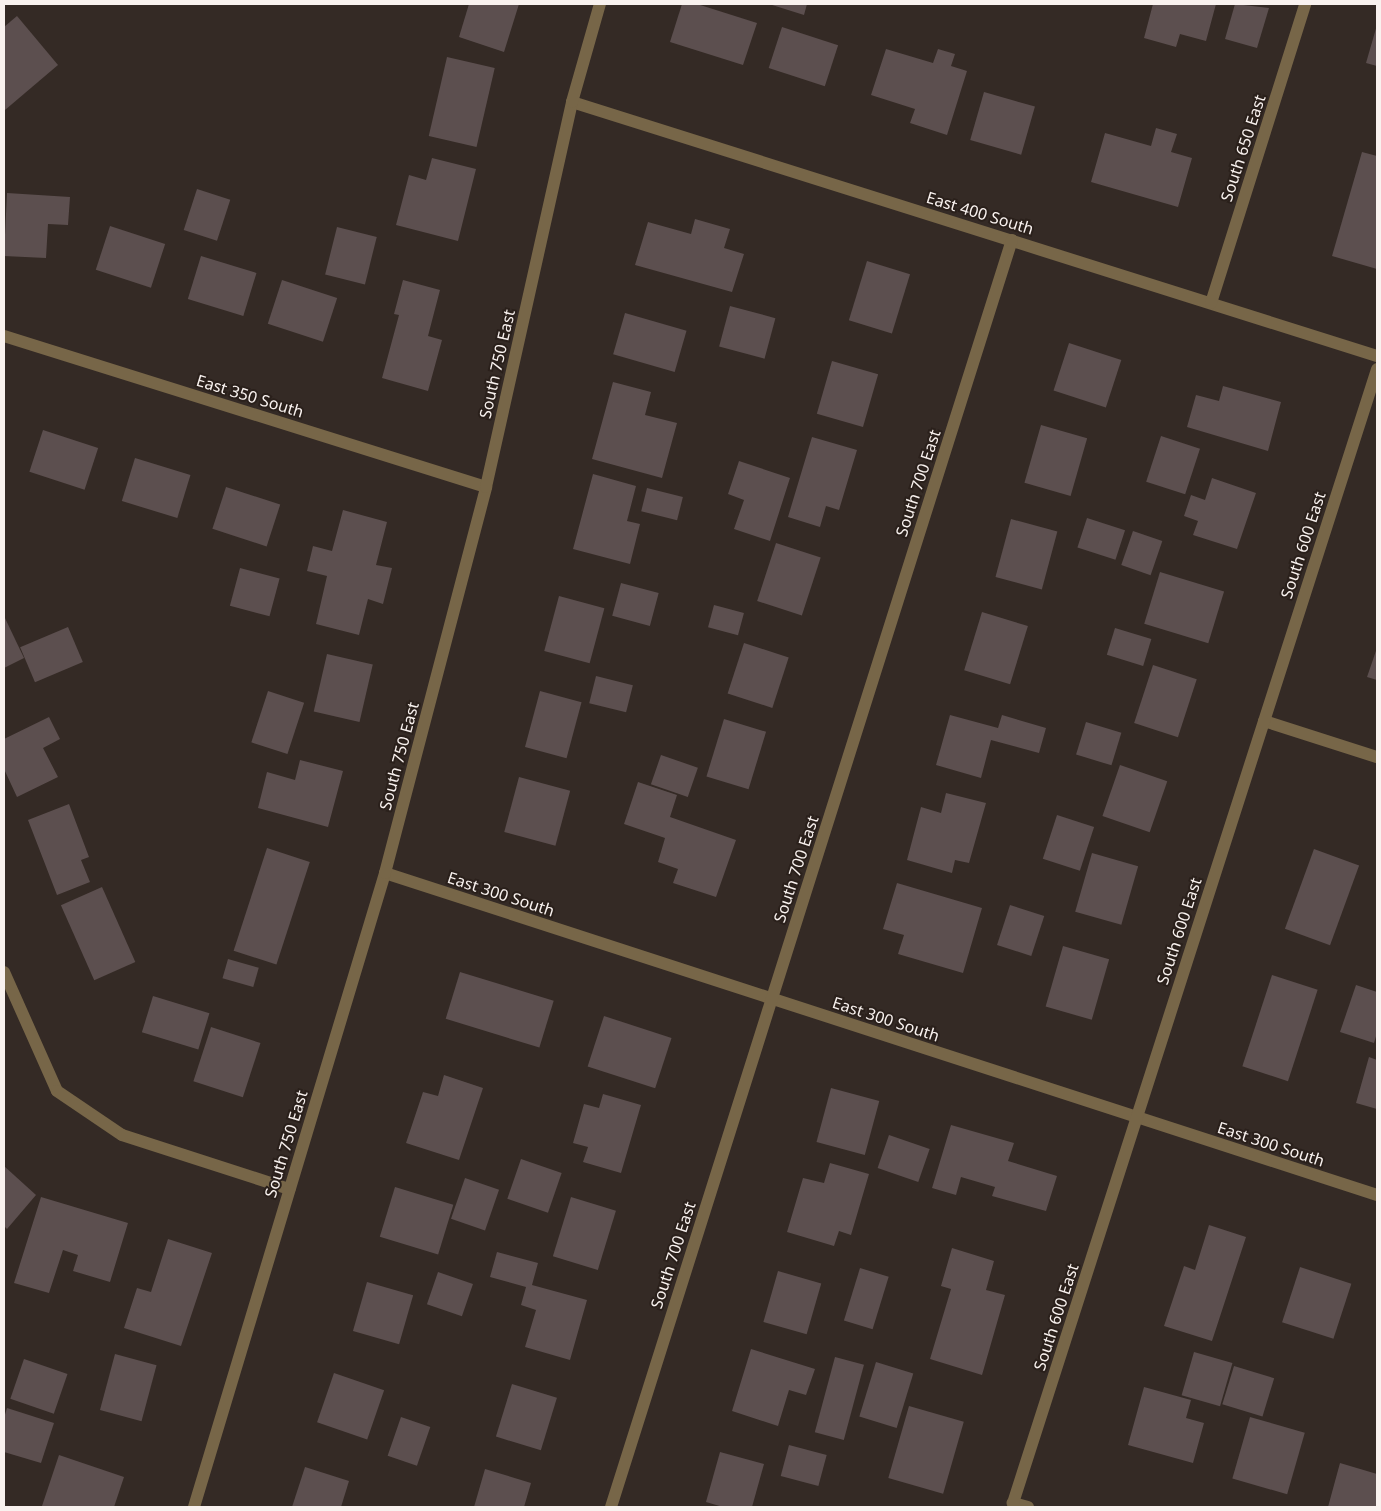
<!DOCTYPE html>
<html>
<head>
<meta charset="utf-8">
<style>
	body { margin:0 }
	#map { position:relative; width:1381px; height:1511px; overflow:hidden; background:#342a25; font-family:"Noto Sans",sans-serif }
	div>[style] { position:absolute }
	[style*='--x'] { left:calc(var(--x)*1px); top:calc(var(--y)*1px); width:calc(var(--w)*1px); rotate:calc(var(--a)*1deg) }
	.building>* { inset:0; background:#5c4f4f; transform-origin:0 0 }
	.street>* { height:12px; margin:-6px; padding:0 6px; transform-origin:6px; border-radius:6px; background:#776648 }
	span { translate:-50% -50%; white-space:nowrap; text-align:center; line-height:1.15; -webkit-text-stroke:4px #2a201b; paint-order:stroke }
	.street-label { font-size:16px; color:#f9f2ef }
	.frame { position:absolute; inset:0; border:5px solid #f9f2ef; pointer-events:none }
</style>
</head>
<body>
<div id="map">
	<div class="building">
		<div style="clip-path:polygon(469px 4px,519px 4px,504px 52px,459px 37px)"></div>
		<div style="clip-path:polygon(682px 4px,697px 4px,757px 23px,743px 65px,670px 42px)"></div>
		<div style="clip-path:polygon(769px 4px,807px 4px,804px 15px)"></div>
		<div style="clip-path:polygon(1153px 4px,1216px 4px,1206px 41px,1180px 34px,1176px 47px,1144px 38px)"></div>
		<div style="clip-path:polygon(1235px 4px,1269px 8px,1257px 48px,1225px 39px)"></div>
		<div style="clip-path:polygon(17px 16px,58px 65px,5px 110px,4px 27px)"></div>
		<div style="clip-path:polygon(1377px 25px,1377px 66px,1366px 63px)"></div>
		<div style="left:782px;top:27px;width:59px;height:43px;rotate:18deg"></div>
		<div style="clip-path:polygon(886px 49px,933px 63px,938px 49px,955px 54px,951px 66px,967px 71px,947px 135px,910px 123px,915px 109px,871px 95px)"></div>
		<div style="left:447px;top:57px;width:49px;height:81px;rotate:13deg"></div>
		<div style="left:984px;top:92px;width:53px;height:50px;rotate:16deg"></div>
		<div style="clip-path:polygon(1156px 128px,1177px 134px,1171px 152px,1192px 158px,1178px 207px,1091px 182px,1105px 133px,1151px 146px)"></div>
		<div style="clip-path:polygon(1362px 152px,1377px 156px,1377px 269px,1332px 256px)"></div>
		<div style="clip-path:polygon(432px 158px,476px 169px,458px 241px,396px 225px,409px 175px,426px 180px)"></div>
		<div style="left:197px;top:189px;width:35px;height:43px;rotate:18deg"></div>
		<div style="clip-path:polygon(7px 193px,70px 197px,68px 225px,48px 224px,46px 258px,4px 256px)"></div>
		<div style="clip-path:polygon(695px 219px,730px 229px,724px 248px,744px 254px,732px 292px,635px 265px,648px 222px,691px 234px)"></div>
		<div style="left:110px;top:226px;width:58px;height:46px;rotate:18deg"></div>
		<div style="left:337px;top:227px;width:41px;height:49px;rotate:14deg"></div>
		<div style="left:201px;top:256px;width:58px;height:45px;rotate:17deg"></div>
		<div style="left:867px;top:261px;width:45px;height:62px;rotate:17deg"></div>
		<div style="left:282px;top:280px;width:58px;height:46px;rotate:18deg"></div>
		<div style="clip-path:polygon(403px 280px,440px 290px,428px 336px,442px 340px,428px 391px,382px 378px,399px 315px,394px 314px)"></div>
		<div style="left:730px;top:306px;width:47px;height:42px;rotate:15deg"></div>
		<div style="left:625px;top:313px;width:64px;height:43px;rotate:16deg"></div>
		<div style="left:1069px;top:343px;width:55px;height:50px;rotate:18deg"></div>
		<div style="left:832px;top:361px;width:48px;height:55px;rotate:16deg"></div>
		<div style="clip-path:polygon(613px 382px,651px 392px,645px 415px,677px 423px,662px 478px,592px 459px)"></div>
		<div style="clip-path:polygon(1223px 386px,1281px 402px,1268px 451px,1187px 427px,1196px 395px,1219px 401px)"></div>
		<div style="left:1041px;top:425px;width:48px;height:60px;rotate:16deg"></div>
		<div style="left:43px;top:430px;width:58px;height:44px;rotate:18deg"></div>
		<div style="left:1161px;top:436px;width:41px;height:48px;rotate:18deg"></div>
		<div style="clip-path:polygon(812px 437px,857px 450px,839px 510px,826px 506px,820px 527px,788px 517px)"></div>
		<div style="left:135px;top:458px;width:58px;height:45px;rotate:17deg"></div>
		<div style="clip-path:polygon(739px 461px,790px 478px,770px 541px,734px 529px,744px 500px,728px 494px)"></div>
		<div style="clip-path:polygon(593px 474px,636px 486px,627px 521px,640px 524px,630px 564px,573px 549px)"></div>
		<div style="clip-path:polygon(1212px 478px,1256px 493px,1237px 549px,1193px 535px,1198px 521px,1184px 516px,1191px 495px,1205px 500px)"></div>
		<div style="left:226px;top:487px;width:57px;height:44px;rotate:18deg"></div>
		<div style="left:647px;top:488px;width:37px;height:24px;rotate:14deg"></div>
		<div style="clip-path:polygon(343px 510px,387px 522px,376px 565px,392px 568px,383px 604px,368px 599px,359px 635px,316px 624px,327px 576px,307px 571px,313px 546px,332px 551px)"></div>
		<div style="left:1087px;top:518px;width:40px;height:31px;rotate:18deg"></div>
		<div style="left:1011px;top:519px;width:48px;height:60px;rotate:15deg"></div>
		<div style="left:1133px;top:531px;width:31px;height:36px;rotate:19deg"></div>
		<div style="left:776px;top:543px;width:47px;height:61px;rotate:18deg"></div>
		<div style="left:240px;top:568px;width:41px;height:39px;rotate:15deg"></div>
		<div style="left:1160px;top:572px;width:67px;height:54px;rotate:17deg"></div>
		<div style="left:621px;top:583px;width:39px;height:34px;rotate:15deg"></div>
		<div style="left:559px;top:596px;width:47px;height:57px;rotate:15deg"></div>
		<div style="left:714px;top:605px;width:31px;height:23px;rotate:15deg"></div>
		<div style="left:982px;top:612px;width:48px;height:61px;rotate:17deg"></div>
		<div style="clip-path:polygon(4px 616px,24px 658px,4px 668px)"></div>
		<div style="left:68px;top:627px;width:38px;height:52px;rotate:67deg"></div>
		<div style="left:1115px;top:628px;width:38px;height:28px;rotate:17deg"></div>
		<div style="left:744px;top:643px;width:47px;height:53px;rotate:18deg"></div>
		<div style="clip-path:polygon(1377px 648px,1377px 680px,1367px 677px)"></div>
		<div style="left:327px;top:654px;width:47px;height:59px;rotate:13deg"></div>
		<div style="left:1153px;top:665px;width:46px;height:61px;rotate:18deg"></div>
		<div style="left:596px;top:676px;width:38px;height:28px;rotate:14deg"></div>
		<div style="left:268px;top:691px;width:38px;height:54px;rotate:18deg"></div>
		<div style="left:540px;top:691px;width:43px;height:58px;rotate:15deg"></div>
		<div style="clip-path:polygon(950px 715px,998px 728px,1002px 715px,1046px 728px,1039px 753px,991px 740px,981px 778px,936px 765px)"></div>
		<div style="clip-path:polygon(49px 717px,60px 739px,43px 748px,58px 777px,17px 797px,4px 769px,4px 739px)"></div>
		<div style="left:724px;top:719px;width:44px;height:60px;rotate:17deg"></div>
		<div style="left:1086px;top:722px;width:37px;height:34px;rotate:17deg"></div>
		<div style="left:661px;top:755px;width:39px;height:31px;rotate:19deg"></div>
		<div style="clip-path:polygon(300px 760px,343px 771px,328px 827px,258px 808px,267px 772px,295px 780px)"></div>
		<div style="left:1120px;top:765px;width:50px;height:54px;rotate:19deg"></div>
		<div style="left:519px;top:777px;width:53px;height:57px;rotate:15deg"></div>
		<div style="clip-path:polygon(638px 782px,677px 795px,670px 817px,736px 840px,716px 897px,673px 883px,678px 869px,658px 862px,665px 838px,624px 824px)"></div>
		<div style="clip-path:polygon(946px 793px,986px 803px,969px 863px,955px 860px,952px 873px,907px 860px,921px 807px,941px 813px)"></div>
		<div style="clip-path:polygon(69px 804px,89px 857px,81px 860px,90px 882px,57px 895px,28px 820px)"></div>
		<div style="left:1057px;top:815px;width:39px;height:46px;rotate:18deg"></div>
		<div style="left:267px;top:848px;width:45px;height:108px;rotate:18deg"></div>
		<div style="left:1314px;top:849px;width:48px;height:85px;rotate:20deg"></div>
		<div style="left:1092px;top:853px;width:48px;height:61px;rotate:16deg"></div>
		<div style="clip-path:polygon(897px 883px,982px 908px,963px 973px,898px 954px,904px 935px,883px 929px)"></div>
		<div style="left:102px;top:887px;width:82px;height:45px;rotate:66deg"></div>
		<div style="left:1010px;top:905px;width:36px;height:42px;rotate:18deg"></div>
		<div style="left:1063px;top:946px;width:48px;height:63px;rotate:16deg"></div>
		<div style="left:228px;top:959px;width:32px;height:20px;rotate:16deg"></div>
		<div style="left:460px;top:972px;width:98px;height:49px;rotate:17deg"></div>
		<div style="left:1272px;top:975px;width:48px;height:96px;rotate:18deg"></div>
		<div style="clip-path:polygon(1356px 985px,1377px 992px,1377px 1033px,1374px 1043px,1340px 1032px)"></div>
		<div style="left:153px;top:996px;width:59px;height:38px;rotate:17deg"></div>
		<div style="left:604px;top:1016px;width:71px;height:53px;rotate:18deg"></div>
		<div style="left:211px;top:1027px;width:52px;height:57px;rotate:18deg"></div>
		<div style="clip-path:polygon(1369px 1057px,1377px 1060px,1377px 1109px,1356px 1103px)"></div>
		<div style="clip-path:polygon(444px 1075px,483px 1088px,459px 1160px,406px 1143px,423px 1092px,438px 1096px)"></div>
		<div style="left:831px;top:1088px;width:50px;height:56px;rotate:15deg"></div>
		<div style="clip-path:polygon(603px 1094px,641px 1105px,621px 1173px,583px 1162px,588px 1147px,573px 1143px,584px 1104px,599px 1108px)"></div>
		<div style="clip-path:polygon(951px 1125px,1014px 1143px,1008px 1161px,1057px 1176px,1046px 1211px,992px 1196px,995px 1187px,961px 1177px,956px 1195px,932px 1188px)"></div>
		<div style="left:889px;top:1135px;width:43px;height:35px;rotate:19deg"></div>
		<div style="left:521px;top:1159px;width:43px;height:42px;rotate:19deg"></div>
		<div style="clip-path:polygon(830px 1163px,869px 1174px,851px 1235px,839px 1231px,834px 1246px,787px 1232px,803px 1178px,824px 1183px)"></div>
		<div style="clip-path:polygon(4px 1166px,36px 1195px,7px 1229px,4px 1226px)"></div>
		<div style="left:465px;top:1178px;width:36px;height:43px;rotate:19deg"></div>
		<div style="left:395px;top:1187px;width:61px;height:52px;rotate:17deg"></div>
		<div style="clip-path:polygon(41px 1197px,128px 1223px,110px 1282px,73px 1271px,78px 1255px,63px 1250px,49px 1293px,14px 1283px)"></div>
		<div style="left:571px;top:1197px;width:47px;height:62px;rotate:17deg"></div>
		<div style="clip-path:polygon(1209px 1225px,1246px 1237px,1212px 1341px,1164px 1326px,1184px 1266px,1195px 1270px)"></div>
		<div style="clip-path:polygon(168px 1239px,212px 1253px,181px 1346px,124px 1328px,137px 1288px,151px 1292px)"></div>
		<div style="clip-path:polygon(952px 1248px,994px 1261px,986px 1290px,1005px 1295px,982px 1375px,930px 1359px,951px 1289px,941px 1286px)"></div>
		<div style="clip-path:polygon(497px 1252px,538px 1263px,532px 1285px,587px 1300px,570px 1360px,525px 1347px,536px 1310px,521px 1305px,526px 1287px,490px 1277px)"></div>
		<div style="left:1300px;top:1267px;width:54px;height:58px;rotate:18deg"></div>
		<div style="left:860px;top:1268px;width:30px;height:55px;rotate:17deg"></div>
		<div style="left:778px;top:1271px;width:45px;height:53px;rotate:16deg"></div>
		<div style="left:438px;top:1272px;width:37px;height:34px;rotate:19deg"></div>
		<div style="left:367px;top:1282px;width:48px;height:51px;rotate:16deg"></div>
		<div style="clip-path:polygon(751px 1349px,815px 1369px,806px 1395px,789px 1390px,778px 1426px,732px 1411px)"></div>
		<div style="left:1194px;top:1352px;width:40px;height:45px;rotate:16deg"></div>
		<div style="left:115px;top:1354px;width:43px;height:58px;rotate:15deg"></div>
		<div style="left:835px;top:1357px;width:30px;height:78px;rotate:15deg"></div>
		<div style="left:24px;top:1359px;width:46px;height:42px;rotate:19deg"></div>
		<div style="left:876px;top:1362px;width:39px;height:57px;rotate:17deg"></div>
		<div style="left:1234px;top:1366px;width:42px;height:40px;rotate:17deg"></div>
		<div style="left:334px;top:1373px;width:53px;height:52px;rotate:19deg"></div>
		<div style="left:512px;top:1384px;width:47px;height:55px;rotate:17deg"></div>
		<div style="clip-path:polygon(1144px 1387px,1191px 1400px,1186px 1418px,1204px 1423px,1193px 1463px,1128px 1445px)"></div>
		<div style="left:909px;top:1406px;width:57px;height:75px;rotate:16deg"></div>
		<div style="clip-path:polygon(7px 1408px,54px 1423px,41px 1463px,4px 1452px,4px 1418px)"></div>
		<div style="left:401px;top:1417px;width:31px;height:41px;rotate:19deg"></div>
		<div style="left:1250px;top:1417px;width:57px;height:64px;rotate:16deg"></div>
		<div style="left:789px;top:1445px;width:39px;height:32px;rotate:15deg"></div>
		<div style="clip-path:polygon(720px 1452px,764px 1464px,752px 1507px,723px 1507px,706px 1502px)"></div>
		<div style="clip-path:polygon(59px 1455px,124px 1477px,114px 1507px,42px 1506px)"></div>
		<div style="clip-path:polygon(1340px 1463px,1377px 1474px,1377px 1507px,1328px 1507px)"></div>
		<div style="clip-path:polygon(305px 1467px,349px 1481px,341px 1507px,292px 1507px)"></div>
		<div style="clip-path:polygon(485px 1469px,531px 1483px,524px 1507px,474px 1507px)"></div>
	</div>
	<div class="street">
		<div style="--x:572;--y:102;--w:844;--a:17.51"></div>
		<div style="--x:1211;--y:303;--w:313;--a:-72.5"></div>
		<div style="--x:4;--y:336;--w:505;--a:17.39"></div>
		<div style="--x:1264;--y:721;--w:119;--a:17.7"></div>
		<div style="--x:385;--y:873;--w:1043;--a:17.98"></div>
		<div style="--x:4;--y:972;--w:130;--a:66"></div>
		<div style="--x:57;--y:1091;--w:78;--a:34.1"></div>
		<div style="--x:122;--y:1135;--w:176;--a:17.9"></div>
		<div style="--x:194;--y:1507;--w:662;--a:-73.23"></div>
		<div style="--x:385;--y:873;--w:399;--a:-75.3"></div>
		<div style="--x:486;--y:487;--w:394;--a:-77.4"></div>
		<div style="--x:572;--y:102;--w:102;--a:-74.1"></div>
		<div style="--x:611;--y:1507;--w:1329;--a:-72.44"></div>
		<div style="--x:1028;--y:1507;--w:16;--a:-165"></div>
		<div style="--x:1013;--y:1503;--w:1191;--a:-72.2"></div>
	</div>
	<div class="street-label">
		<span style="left:1243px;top:148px;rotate:-72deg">South 650 East</span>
		<span style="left:980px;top:213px;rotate:17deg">East 400 South</span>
		<span style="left:497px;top:364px;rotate:-77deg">South 750 East</span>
		<span style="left:250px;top:396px;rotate:17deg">East 350 South</span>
		<span style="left:918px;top:483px;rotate:-72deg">South 700 East</span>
		<span style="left:1303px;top:545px;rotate:-72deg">South 600 East</span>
		<span style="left:399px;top:756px;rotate:-75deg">South 750 East</span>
		<span style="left:796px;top:869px;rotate:-72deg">South 700 East</span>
		<span style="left:501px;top:894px;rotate:18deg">East 300 South</span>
		<span style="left:1179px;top:931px;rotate:-72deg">South 600 East</span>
		<span style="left:886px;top:1019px;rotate:18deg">East 300 South</span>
		<span style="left:286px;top:1144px;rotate:-73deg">South 750 East</span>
		<span style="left:1271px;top:1144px;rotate:18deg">East 300 South</span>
		<span style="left:673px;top:1255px;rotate:-72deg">South 700 East</span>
		<span style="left:1056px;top:1317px;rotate:-72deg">South 600 East</span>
	</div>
	<div class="frame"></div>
</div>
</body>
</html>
